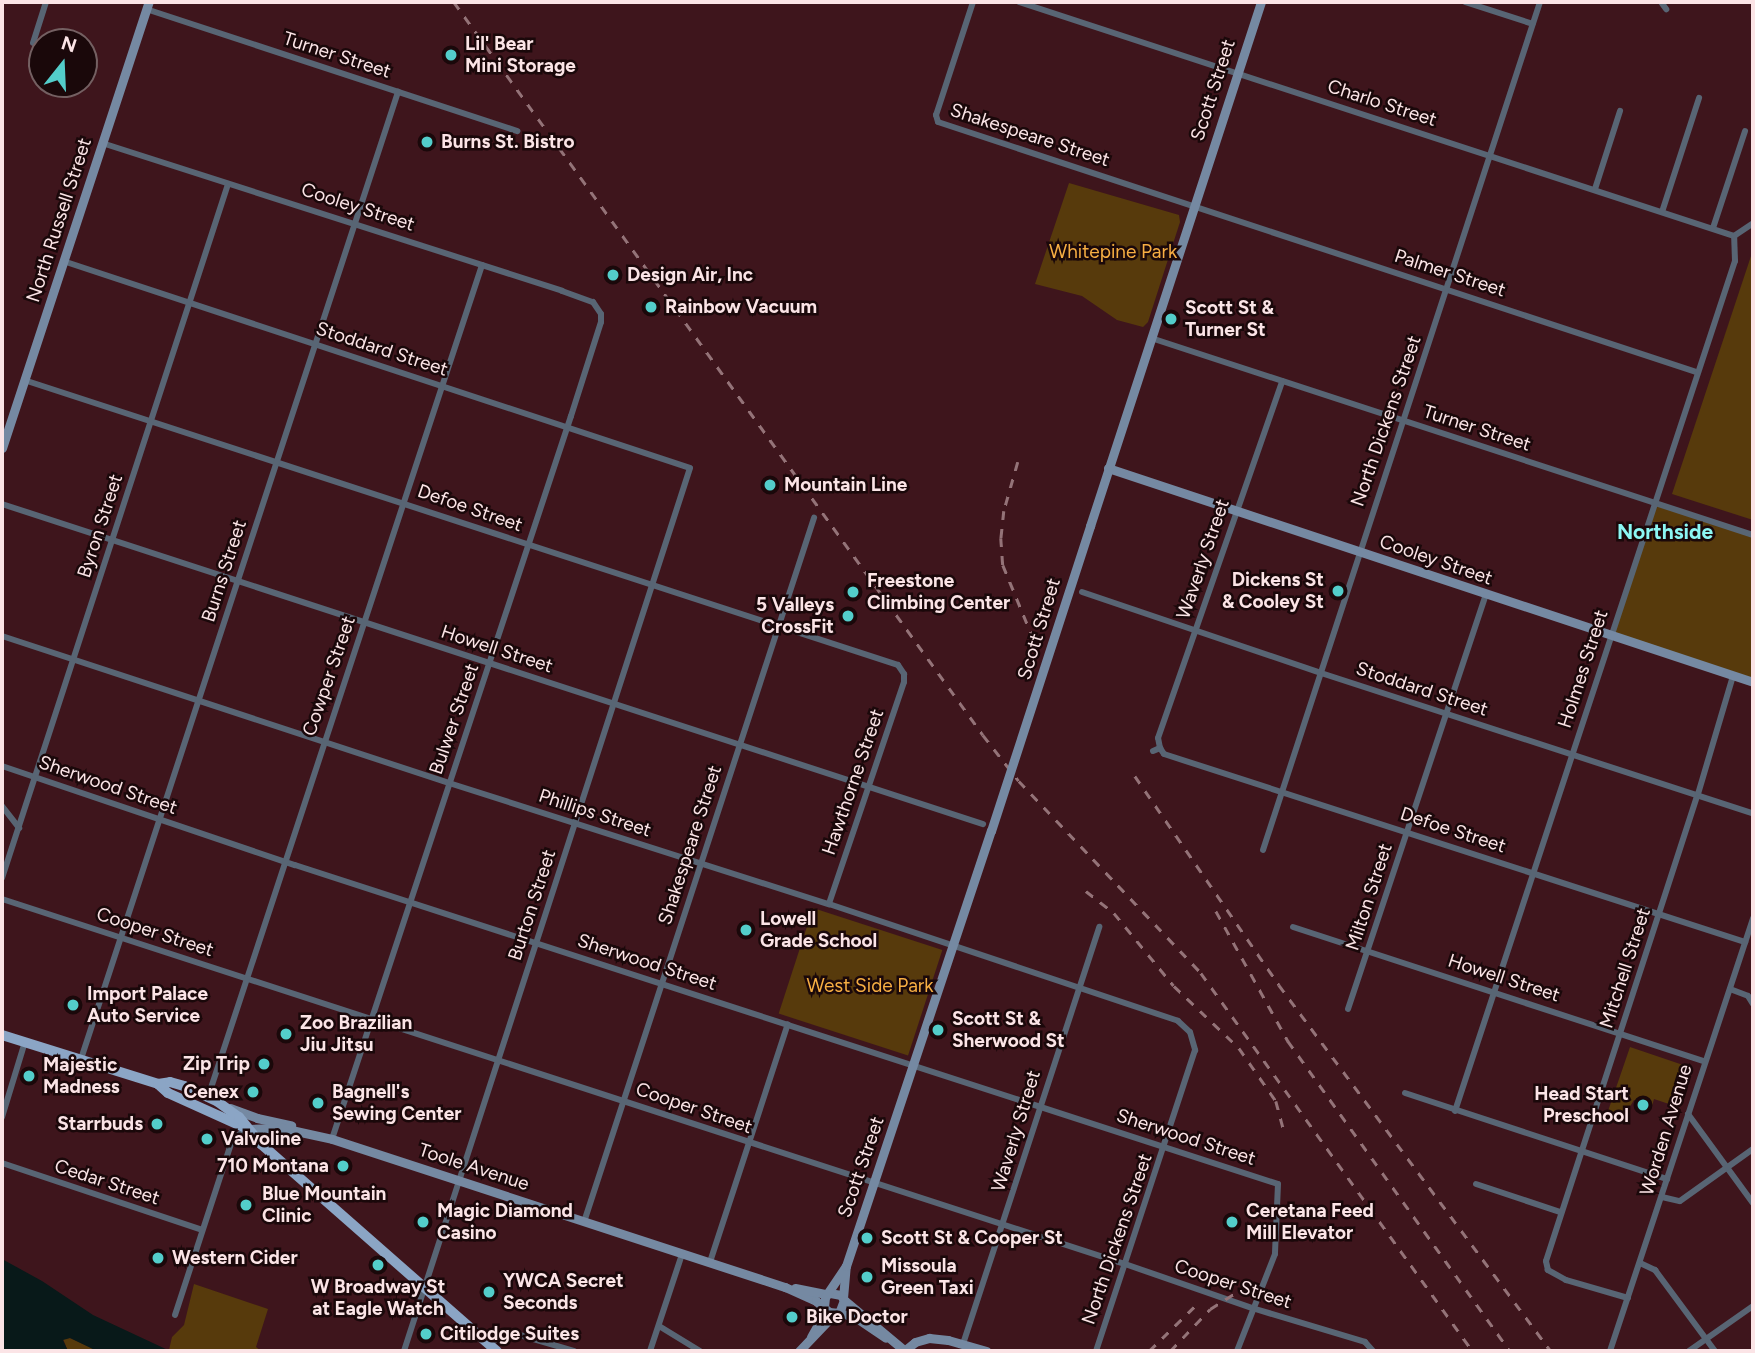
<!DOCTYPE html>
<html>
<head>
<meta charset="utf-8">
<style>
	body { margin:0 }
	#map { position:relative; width:1755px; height:1353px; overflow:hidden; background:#3e151c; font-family:Figtree,sans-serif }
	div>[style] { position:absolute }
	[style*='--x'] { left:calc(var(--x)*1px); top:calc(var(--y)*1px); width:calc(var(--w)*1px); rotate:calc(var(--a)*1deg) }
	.green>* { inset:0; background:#573a0c; transform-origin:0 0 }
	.water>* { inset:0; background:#081919 }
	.street>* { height:6px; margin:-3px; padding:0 3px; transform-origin:3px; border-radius:3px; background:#586574 }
	.secondary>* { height:9px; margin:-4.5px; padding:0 4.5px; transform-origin:4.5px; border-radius:4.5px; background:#7589a2 }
	.primary>* { height:10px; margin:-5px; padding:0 5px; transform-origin:5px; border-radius:5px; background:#8ba5c5 }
	.rail>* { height:2.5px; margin-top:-1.25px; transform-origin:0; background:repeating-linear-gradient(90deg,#947378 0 9px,transparent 0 18px) }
	.secondary-bridge>* { height:9px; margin:-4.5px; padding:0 4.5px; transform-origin:4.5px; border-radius:4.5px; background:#7589a2 }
	.dots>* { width:19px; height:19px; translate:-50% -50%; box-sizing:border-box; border:4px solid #1a080a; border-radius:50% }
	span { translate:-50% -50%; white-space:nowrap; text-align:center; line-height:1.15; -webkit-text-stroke:5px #1a080a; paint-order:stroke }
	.poi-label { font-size:19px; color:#fbe4e6; font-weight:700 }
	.left { translate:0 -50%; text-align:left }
	.right { translate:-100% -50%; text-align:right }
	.street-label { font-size:19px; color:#fbe4e6 }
	.park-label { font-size:19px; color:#f7ae43 }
	.neighbourhood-label { font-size:21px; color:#8cf7f4; font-weight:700 }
	.frame { position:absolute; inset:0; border:4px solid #fbe4e6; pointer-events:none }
	.north { position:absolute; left:28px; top:28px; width:70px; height:70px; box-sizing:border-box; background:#1a080a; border:2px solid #746062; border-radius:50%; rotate:18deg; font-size:19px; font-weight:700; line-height:28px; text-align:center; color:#fbe4e6 }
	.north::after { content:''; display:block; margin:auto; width:24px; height:32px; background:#53cdca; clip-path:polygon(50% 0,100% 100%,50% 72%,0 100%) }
</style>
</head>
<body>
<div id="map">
	<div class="green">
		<div style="clip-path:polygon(1069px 183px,1179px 215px,1180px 222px,1148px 322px,1143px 327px,1117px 320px,1082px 296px,1035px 284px)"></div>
		<div style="clip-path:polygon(1751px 256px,1753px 256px,1753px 520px,1672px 494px)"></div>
		<div style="clip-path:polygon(1654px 502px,1753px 535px,1753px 682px,1611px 636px)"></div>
		<div style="left:813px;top:908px;width:136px;height:111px;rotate:18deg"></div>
		<div style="clip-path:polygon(1630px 1047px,1689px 1067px,1675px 1106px,1654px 1099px,1652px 1106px,1634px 1100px,1623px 1118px,1607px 1114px)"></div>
		<div style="clip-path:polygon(194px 1284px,268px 1309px,256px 1347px,261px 1351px,169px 1350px,172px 1337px,184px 1325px)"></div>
		<div style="clip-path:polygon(70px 1338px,92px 1348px,97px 1351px,68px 1351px,63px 1339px)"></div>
	</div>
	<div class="water">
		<div style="clip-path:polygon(2px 1259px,42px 1281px,93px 1315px,170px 1351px,97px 1351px,70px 1338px,63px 1340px,68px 1351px,2px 1351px)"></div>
	</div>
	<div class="street">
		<div style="--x:973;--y:2;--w:119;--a:108.1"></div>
		<div style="--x:936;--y:115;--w:7;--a:74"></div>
		<div style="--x:938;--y:122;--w:798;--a:18.25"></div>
		<div style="--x:1019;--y:2;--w:752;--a:18.12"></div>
		<div style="--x:1465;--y:2;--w:71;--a:17.9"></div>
		<div style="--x:1661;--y:2;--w:9;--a:54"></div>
		<div style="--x:146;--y:9;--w:391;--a:18.2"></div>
		<div style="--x:33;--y:43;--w:43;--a:-72.4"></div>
		<div style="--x:102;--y:143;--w:483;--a:17.8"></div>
		<div style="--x:562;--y:291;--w:33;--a:20"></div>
		<div style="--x:593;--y:302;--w:14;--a:56"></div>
		<div style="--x:601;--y:314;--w:8;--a:90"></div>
		<div style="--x:601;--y:322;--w:99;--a:107.7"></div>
		<div style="--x:571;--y:416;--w:761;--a:108.29"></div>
		<div style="--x:1595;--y:189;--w:82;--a:-72.2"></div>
		<div style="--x:1662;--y:212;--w:120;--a:-72"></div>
		<div style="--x:1713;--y:228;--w:102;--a:-71.7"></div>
		<div style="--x:1734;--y:236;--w:23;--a:-34"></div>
		<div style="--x:63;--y:261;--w:660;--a:18.27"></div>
		<div style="--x:690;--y:468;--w:928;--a:107.95"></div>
		<div style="--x:1151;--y:338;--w:633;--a:18.12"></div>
		<div style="--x:24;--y:380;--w:919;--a:18.06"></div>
		<div style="--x:898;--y:665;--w:11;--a:56"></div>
		<div style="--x:904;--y:674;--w:8;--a:90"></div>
		<div style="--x:904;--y:682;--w:234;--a:108.7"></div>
		<div style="--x:2;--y:504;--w:1032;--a:18.07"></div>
		<div style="--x:1082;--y:592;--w:252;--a:18.7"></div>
		<div style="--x:1321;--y:673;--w:454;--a:18"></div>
		<div style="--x:2;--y:636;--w:471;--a:18.2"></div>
		<div style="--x:449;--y:783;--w:399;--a:17.7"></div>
		<div style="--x:829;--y:904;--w:368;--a:18.5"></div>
		<div style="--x:1178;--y:1021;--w:16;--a:43"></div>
		<div style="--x:1190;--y:1032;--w:19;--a:74"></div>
		<div style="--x:1195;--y:1050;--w:317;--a:108.2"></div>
		<div style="--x:1160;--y:748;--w:10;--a:-101"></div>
		<div style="--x:1158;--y:738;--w:378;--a:-70.8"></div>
		<div style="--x:1153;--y:751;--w:8;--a:-23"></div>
		<div style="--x:1160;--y:748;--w:7;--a:56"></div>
		<div style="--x:1164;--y:754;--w:611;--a:17.93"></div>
		<div style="--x:2;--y:766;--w:309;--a:18.7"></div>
		<div style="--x:295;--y:865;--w:1033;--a:17.98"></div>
		<div style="--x:1278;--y:1184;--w:70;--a:92.5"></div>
		<div style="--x:1275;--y:1254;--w:104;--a:111.4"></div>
		<div style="--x:2;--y:806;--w:28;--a:52"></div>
		<div style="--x:1263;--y:850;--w:892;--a:-71.91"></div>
		<div style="--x:2;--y:878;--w:730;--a:-71.96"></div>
		<div style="--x:2;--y:899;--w:1181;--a:18.01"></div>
		<div style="--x:1125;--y:1264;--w:134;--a:19.1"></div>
		<div style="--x:1252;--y:1308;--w:118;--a:16.7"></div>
		<div style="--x:1365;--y:1342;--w:12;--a:48"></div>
		<div style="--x:1293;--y:927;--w:432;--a:18.1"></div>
		<div style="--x:1730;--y:989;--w:19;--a:21"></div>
		<div style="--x:1748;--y:996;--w:9;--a:58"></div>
		<div style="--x:1348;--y:1009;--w:436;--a:-71.6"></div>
		<div style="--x:81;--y:1059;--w:1018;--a:-71.85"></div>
		<div style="--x:1405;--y:1093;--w:276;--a:18.2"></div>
		<div style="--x:208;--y:1097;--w:876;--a:-71.77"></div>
		<div style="--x:1455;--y:1111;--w:895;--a:-71.77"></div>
		<div style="--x:1735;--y:261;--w:25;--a:-92"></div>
		<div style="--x:1688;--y:1114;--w:110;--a:53.9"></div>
		<div style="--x:2;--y:1117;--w:78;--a:-73"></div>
		<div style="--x:2;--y:1163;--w:211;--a:18.5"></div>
		<div style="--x:1476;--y:1184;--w:89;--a:18.4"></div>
		<div style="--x:1662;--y:1197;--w:18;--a:13"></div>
		<div style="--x:1680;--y:1201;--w:90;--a:-35.5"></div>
		<div style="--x:584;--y:1222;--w:741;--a:-71.91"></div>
		<div style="--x:710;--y:1262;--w:250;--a:-71.9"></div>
		<div style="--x:1640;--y:1263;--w:17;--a:25"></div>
		<div style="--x:1655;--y:1270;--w:101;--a:53.5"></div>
		<div style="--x:1628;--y:1298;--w:65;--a:-163.8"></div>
		<div style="--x:1566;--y:1280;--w:21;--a:-151"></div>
		<div style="--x:1548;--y:1270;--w:9;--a:-103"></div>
		<div style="--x:1546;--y:1261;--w:491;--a:-72"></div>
		<div style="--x:1698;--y:794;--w:123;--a:-73.5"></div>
		<div style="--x:175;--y:1315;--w:186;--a:-71.9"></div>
		<div style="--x:233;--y:1138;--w:17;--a:-31"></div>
		<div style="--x:659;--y:1326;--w:48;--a:31.4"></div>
		<div style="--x:488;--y:1343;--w:27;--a:-22"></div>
		<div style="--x:513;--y:1333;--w:64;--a:16.4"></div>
		<div style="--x:963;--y:1344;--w:439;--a:-71.9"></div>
		<div style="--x:650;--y:1351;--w:102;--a:-71.7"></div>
		<div style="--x:1610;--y:1351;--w:456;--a:-71.7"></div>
		<div style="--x:1689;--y:1351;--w:78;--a:-35.1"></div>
	</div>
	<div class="secondary">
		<div style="--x:2;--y:448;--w:470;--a:-71.8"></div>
		<div style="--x:1108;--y:468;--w:680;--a:18.35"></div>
		<div style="--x:1090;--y:526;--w:551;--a:-71.93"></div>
		<div style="--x:230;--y:1108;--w:29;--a:20"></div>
		<div style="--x:257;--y:1118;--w:35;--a:12"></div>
		<div style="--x:248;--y:1129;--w:34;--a:-2"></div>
		<div style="--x:282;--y:1128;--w:51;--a:12.4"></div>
		<div style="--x:332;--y:1139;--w:477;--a:18.1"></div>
		<div style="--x:785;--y:1287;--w:34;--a:24"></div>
		<div style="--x:816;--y:1301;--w:17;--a:40"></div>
		<div style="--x:829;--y:1312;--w:10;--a:6"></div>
		<div style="--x:839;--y:1313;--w:14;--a:-69"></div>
		<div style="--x:844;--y:1300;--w:6;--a:-121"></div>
		<div style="--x:841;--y:1295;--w:11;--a:-170"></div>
		<div style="--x:795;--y:1288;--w:33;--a:11"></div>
		<div style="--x:843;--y:1298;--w:32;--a:-85"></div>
		<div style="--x:844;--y:1300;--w:80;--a:39.9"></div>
		<div style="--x:824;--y:1307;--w:10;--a:-84"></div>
		<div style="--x:825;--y:1297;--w:37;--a:-56"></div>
		<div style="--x:846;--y:1266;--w:459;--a:-71.6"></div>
		<div style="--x:839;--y:1313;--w:16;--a:14"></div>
		<div style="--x:855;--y:1317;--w:37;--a:34"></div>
		<div style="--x:811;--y:1337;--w:31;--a:-61"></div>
		<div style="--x:799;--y:1351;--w:52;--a:-46.5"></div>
		<div style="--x:904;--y:1351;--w:14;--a:-39"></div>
		<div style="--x:915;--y:1342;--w:15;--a:-16"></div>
		<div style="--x:929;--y:1338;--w:19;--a:6"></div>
		<div style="--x:948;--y:1340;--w:40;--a:16"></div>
	</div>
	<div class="primary">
		<div style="--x:2;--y:1035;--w:164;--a:17.4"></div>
		<div style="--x:158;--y:1084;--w:13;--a:42"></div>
		<div style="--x:168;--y:1093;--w:88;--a:24.2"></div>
		<div style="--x:158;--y:1084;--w:12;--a:-9"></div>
		<div style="--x:170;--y:1082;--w:15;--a:16"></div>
		<div style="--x:184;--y:1086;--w:38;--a:25"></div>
		<div style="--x:218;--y:1102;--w:26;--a:36"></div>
		<div style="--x:239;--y:1117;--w:35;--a:51"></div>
		<div style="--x:261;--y:1144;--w:314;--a:41.3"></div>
	</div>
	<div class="rail">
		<div style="--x:454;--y:2;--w:904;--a:54.18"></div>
		<div style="--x:983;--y:735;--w:58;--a:52"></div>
		<div style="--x:1019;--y:781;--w:265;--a:46.5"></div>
		<div style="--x:1201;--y:973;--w:466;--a:54.3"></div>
		<div style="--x:1018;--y:462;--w:51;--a:105.9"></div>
		<div style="--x:1004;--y:511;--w:27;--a:96"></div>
		<div style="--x:1001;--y:538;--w:27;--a:86"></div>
		<div style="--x:1003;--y:565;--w:87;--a:67.6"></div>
		<div style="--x:1135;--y:776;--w:254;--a:55.4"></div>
		<div style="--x:1279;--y:985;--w:456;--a:53.4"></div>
		<div style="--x:1086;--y:891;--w:36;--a:38"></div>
		<div style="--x:1114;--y:913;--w:94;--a:50.6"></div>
		<div style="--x:1174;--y:986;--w:90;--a:43.6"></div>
		<div style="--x:1239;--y:1048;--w:65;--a:55.1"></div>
		<div style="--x:1276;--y:1101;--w:35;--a:75"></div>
		<div style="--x:1216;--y:911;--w:149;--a:61"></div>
		<div style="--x:1288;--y:1041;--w:381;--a:54.4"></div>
		<div style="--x:1149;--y:1351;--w:64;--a:-44.4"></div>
		<div style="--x:1170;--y:1351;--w:58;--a:-46.4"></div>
		<div style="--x:1210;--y:1309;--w:49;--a:-32.4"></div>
	</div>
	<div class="secondary-bridge">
		<div style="--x:991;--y:831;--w:321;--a:-72"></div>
	</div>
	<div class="dots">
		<div style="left:451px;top:55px;background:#53cdca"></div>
		<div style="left:427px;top:142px;background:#53cdca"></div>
		<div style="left:613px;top:275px;background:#53cdca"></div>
		<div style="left:651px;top:307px;background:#53cdca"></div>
		<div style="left:1171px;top:319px;background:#53cdca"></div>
		<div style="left:770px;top:485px;background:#53cdca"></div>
		<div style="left:1338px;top:591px;background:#53cdca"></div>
		<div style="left:853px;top:592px;background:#53cdca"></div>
		<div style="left:848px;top:616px;background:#53cdca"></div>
		<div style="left:746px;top:930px;background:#53cdca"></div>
		<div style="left:73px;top:1005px;background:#53cdca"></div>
		<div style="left:938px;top:1030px;background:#53cdca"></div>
		<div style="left:286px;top:1034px;background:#53cdca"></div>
		<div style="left:264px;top:1064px;background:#53cdca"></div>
		<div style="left:29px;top:1076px;background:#53cdca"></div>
		<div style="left:253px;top:1092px;background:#53cdca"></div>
		<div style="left:318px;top:1103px;background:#53cdca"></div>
		<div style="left:1643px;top:1105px;background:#53cdca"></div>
		<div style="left:157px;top:1124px;background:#53cdca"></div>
		<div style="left:207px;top:1139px;background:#53cdca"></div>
		<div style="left:343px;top:1166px;background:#53cdca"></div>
		<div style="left:246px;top:1205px;background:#53cdca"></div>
		<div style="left:423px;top:1222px;background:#53cdca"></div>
		<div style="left:1232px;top:1222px;background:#53cdca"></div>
		<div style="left:867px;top:1238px;background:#53cdca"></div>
		<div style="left:158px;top:1258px;background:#53cdca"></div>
		<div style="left:378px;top:1265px;background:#53cdca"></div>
		<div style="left:867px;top:1277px;background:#53cdca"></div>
		<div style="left:489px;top:1292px;background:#53cdca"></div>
		<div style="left:792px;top:1317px;background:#53cdca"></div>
		<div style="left:426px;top:1334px;background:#53cdca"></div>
	</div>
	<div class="poi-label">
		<span class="left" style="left:465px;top:55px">Lil' Bear<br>Mini Storage</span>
		<span class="left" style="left:441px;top:142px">Burns St. Bistro</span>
		<span class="left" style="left:627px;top:275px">Design Air, Inc</span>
		<span class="left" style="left:665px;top:307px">Rainbow Vacuum</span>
		<span class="left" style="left:1185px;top:319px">Scott St &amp;<br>Turner St</span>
		<span class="left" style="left:784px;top:485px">Mountain Line</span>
		<span class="right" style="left:1324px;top:591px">Dickens St<br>&amp; Cooley St</span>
		<span class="left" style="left:867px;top:592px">Freestone<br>Climbing Center</span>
		<span class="right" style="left:834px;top:616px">5 Valleys<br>CrossFit</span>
		<span class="left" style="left:760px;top:930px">Lowell<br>Grade School</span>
		<span class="left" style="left:87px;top:1005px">Import Palace<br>Auto Service</span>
		<span class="left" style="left:952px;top:1030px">Scott St &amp;<br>Sherwood St</span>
		<span class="left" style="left:300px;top:1034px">Zoo Brazilian<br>Jiu Jitsu</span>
		<span class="right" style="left:250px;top:1064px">Zip Trip</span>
		<span class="left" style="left:43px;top:1076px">Majestic<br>Madness</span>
		<span class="right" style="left:239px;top:1092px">Cenex</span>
		<span class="left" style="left:332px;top:1103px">Bagnell's<br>Sewing Center</span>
		<span class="right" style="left:1629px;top:1105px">Head Start<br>Preschool</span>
		<span class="right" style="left:143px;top:1124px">Starrbuds</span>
		<span class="left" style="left:221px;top:1139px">Valvoline</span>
		<span class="right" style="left:329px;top:1166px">710 Montana</span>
		<span class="left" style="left:262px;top:1205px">Blue Mountain<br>Clinic</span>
		<span class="left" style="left:437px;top:1222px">Magic Diamond<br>Casino</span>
		<span class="left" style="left:1246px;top:1222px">Ceretana Feed<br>Mill Elevator</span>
		<span class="left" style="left:881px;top:1238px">Scott St &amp; Cooper St</span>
		<span class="left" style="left:172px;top:1258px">Western Cider</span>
		<span class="left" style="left:881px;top:1277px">Missoula<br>Green Taxi</span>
		<span class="left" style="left:503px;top:1292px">YWCA Secret<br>Seconds</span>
		<span style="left:378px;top:1298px">W Broadway St<br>at Eagle Watch</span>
		<span class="left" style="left:806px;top:1317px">Bike Doctor</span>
		<span class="left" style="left:440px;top:1334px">Citilodge Suites</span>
	</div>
	<div class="street-label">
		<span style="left:337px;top:55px;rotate:18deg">Turner Street</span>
		<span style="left:1213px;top:90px;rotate:-72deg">Scott Street</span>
		<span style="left:1382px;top:103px;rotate:18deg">Charlo Street</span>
		<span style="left:1030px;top:135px;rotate:18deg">Shakespeare Street</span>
		<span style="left:358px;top:207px;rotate:18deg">Cooley Street</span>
		<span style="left:59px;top:220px;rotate:-72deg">North Russell Street</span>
		<span style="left:1450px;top:273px;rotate:18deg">Palmer Street</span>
		<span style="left:382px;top:349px;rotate:18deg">Stoddard Street</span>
		<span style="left:1386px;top:421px;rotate:-71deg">North Dickens Street</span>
		<span style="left:1477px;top:428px;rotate:18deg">Turner Street</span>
		<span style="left:470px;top:508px;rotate:19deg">Defoe Street</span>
		<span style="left:100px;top:526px;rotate:-72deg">Byron Street</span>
		<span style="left:1203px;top:559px;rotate:-71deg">Waverly Street</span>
		<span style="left:1436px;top:560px;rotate:19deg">Cooley Street</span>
		<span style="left:224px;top:571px;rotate:-72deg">Burns Street</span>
		<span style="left:1039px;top:629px;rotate:-73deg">Scott Street</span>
		<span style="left:497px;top:649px;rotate:18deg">Howell Street</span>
		<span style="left:1583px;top:669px;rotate:-72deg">Holmes Street</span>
		<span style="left:329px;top:676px;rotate:-71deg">Cowper Street</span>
		<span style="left:1422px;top:689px;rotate:18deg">Stoddard Street</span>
		<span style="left:454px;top:719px;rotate:-71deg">Bulwer Street</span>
		<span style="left:853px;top:782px;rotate:-71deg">Hawthorne Street</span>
		<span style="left:108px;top:785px;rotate:19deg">Sherwood Street</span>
		<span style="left:595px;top:813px;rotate:18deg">Phillips Street</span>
		<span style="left:1453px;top:830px;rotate:18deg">Defoe Street</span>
		<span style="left:690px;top:845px;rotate:-72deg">Shakespeare Street</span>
		<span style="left:1369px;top:897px;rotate:-72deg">Milton Street</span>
		<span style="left:532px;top:905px;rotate:-72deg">Burton Street</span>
		<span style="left:155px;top:932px;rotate:18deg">Cooper Street</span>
		<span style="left:647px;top:962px;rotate:18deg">Sherwood Street</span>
		<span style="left:1625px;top:968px;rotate:-72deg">Mitchell Street</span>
		<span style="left:1504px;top:978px;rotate:18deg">Howell Street</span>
		<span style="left:694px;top:1108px;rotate:19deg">Cooper Street</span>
		<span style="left:1666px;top:1130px;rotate:-73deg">Worden Avenue</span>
		<span style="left:1016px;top:1131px;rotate:-73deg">Waverly Street</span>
		<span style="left:1186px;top:1137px;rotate:18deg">Sherwood Street</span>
		<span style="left:474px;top:1167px;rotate:18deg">Toole Avenue</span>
		<span style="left:861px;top:1167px;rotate:-71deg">Scott Street</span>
		<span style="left:107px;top:1182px;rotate:18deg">Cedar Street</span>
		<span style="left:1117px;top:1239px;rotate:-71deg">North Dickens Street</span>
		<span style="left:1233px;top:1284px;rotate:18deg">Cooper Street</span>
	</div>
	<div class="park-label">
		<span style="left:1113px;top:252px">Whitepine Park</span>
		<span style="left:870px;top:986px">West Side Park</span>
	</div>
	<div class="neighbourhood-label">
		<span style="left:1665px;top:532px">Northside</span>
	</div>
	<div class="frame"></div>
	<div class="north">N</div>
</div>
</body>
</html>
